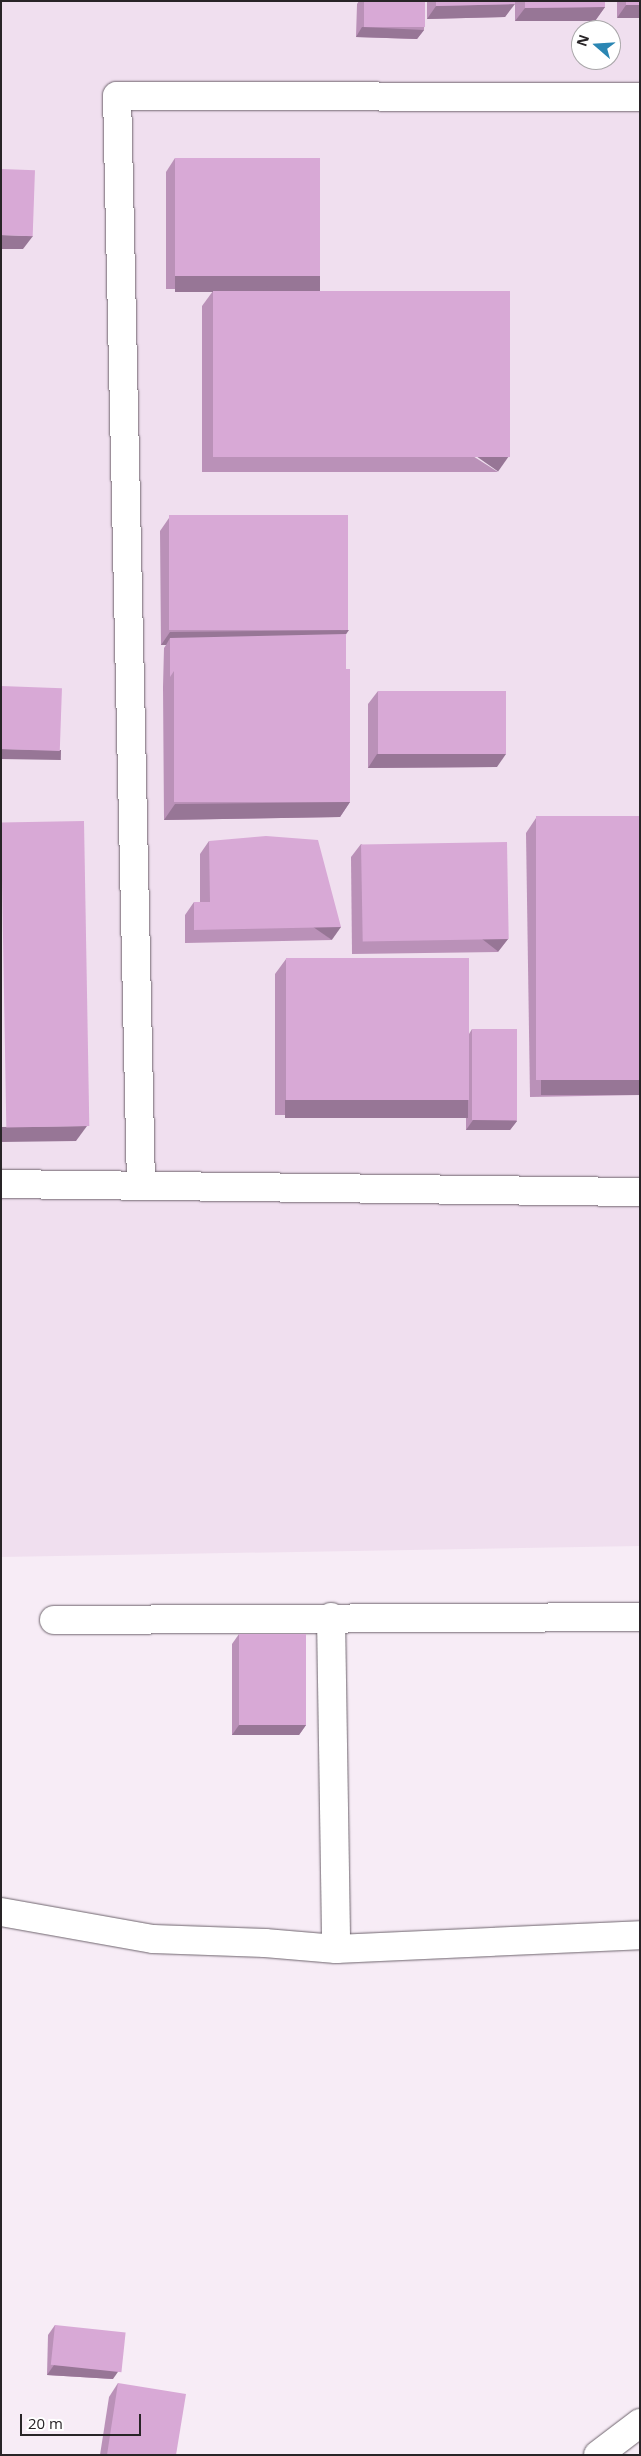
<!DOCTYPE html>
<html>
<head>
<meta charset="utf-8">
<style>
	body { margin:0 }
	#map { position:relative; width:641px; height:2456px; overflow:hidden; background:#f7ecf6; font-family:"Open Sans",sans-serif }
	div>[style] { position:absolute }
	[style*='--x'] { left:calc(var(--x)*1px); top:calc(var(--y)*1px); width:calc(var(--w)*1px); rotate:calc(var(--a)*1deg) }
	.built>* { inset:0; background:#f0dfef }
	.roads { filter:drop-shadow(0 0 1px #6e646d) drop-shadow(0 0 1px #6e646d) }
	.minor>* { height:28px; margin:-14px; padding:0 14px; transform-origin:14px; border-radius:14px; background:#fff }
	.wall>* { inset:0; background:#ba91b8 }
	.shaded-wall>* { inset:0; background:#977696; transform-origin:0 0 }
	.building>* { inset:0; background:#d8a9d6; transform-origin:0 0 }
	span { translate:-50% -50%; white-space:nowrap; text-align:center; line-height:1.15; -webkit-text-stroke:4.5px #fff; paint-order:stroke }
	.frame { position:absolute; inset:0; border:2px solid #282427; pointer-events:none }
	.north { position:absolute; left:571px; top:20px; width:50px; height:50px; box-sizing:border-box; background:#fff; border:1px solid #a9a7a9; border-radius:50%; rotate:289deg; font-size:14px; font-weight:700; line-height:20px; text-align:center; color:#282427 }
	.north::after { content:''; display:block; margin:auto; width:18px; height:22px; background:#2b86b3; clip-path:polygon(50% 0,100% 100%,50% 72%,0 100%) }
	.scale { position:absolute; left:20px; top:2414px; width:121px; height:22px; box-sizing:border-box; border:2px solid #282427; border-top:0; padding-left:6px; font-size:15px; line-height:18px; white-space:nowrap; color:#282427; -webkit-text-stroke:4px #fff; paint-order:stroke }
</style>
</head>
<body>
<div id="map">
	<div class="built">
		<div style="clip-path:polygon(evenodd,1px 1px,640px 1px,640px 1546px,1px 1557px,1px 1px,581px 30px,611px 30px,611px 60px,581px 60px,581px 30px)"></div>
	</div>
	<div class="roads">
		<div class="minor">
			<div style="--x:1;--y:1184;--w:639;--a:0.72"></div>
			<div style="--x:141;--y:1185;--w:1089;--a:-91.26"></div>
			<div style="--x:117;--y:96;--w:523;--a:0.11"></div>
			<div style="--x:331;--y:1617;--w:332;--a:89.1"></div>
			<div style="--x:54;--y:1620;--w:586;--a:-0.29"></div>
			<div style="--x:1;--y:1912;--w:154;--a:10.1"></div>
			<div style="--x:153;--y:1939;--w:112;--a:2"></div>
			<div style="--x:265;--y:1943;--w:71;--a:4.8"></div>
			<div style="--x:336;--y:1949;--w:304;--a:-2.6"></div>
			<div style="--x:598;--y:2455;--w:53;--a:-37.3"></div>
		</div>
	</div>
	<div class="wall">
		<div style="clip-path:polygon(359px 1px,425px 1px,424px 30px,417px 39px,356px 37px,357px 4px)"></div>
		<div style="clip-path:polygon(427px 1px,515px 1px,505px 17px,427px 19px)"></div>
		<div style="clip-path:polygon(515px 1px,605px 1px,605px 7px,595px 21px,515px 21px)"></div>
		<div style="clip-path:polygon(617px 1px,640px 1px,617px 18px)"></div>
		<div style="clip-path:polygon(175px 158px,311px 289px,166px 289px,166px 172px)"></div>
		<div style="clip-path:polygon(213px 291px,498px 472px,202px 472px,202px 306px)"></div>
		<div style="clip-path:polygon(169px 518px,346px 634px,346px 669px,350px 802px,340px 817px,164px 820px,163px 687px,164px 648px,166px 645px,161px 645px,160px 531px)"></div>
		<div style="clip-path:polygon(378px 691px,497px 767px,368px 768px,368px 704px)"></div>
		<div style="clip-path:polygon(536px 818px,640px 1095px,530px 1097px,526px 833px)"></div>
		<div style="clip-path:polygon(209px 841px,332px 940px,185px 943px,185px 915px,194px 902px,200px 902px,200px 854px)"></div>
		<div style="clip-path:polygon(361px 844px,508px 939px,498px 952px,352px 954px,351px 857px)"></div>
		<div style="clip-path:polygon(286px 959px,469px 1034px,472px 1029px,517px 1121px,510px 1130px,466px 1130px,466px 1104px,458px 1115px,275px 1115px,275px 974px)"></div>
		<div style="clip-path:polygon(239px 1634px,306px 1725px,299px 1735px,232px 1735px,232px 1644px)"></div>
		<div style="clip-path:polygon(55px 2325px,113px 2379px,47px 2375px,48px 2335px)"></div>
		<div style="clip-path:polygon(118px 2383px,176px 2455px,100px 2455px,109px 2397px)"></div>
	</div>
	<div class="shaded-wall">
		<div style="clip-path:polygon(515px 4px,505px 17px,427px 19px,436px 6px)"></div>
		<div style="clip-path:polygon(626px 5px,640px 5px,640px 18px,617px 18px)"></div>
		<div style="clip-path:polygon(605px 7px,595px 21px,515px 21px,525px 8px)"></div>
		<div style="clip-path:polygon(362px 27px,424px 30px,417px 39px,356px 37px)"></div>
		<div style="clip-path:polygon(1px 235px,33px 236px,23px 249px,1px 249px)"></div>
		<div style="left:175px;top:276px;width:145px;height:16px"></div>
		<div style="left:509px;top:456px;width:19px;height:296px;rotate:125deg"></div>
		<div style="clip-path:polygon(349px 630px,340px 643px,170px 638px,166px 645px,161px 645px,170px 632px)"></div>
		<div style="left:1px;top:749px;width:60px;height:10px;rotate:1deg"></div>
		<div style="clip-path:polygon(377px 754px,506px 754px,497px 767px,368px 768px)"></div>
		<div style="clip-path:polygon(350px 802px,340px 817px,164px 820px,175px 804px)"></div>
		<div style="left:341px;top:927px;width:16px;height:147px;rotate:125deg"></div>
		<div style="left:508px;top:939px;width:16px;height:146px;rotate:128deg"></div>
		<div style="left:640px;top:1080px;width:15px;height:99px;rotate:90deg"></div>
		<div style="left:285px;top:1100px;width:183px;height:18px"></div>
		<div style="clip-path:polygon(473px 1120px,517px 1121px,510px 1130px,466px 1130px)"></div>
		<div style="clip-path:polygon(87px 1126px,76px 1141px,1px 1142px,1px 1127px)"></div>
		<div style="clip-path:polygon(239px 1725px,306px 1725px,299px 1735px,232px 1735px)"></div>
		<div style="clip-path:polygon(54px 2365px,120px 2369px,113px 2379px,47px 2375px)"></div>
	</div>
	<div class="building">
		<div style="left:364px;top:1px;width:61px;height:26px"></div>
		<div style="clip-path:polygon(436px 1px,515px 1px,515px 4px,436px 6px)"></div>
		<div style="clip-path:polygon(525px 1px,605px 1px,605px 7px,525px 8px)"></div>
		<div style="left:626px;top:1px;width:14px;height:4px"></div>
		<div style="left:175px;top:158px;width:145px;height:118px"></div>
		<div style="left:1px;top:169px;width:34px;height:66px;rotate:2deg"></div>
		<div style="left:213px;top:291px;width:297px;height:166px"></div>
		<div style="left:348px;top:515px;width:115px;height:179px;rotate:90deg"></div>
		<div style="clip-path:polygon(346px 634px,346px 669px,174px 671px,170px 677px,170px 638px)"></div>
		<div style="left:350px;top:669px;width:133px;height:176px;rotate:90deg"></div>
		<div style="left:1px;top:686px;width:61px;height:63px;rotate:2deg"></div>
		<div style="left:378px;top:691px;width:128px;height:63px"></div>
		<div style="left:640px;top:816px;width:264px;height:104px;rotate:90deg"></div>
		<div style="left:84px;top:821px;width:305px;height:83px;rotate:89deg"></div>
		<div style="clip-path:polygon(266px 836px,318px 840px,341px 927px,194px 930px,194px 902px,210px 902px,209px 841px)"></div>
		<div style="left:507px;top:842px;width:97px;height:146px;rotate:89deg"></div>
		<div style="left:469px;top:958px;width:142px;height:183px;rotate:90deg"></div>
		<div style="left:472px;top:1029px;width:45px;height:91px"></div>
		<div style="left:239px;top:1634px;width:67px;height:91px"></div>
		<div style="left:55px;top:2325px;width:71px;height:40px;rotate:6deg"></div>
		<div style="clip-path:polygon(118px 2383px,186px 2394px,176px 2455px,107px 2455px)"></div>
	</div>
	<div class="frame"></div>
	<div class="north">N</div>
	<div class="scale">20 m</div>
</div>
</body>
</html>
